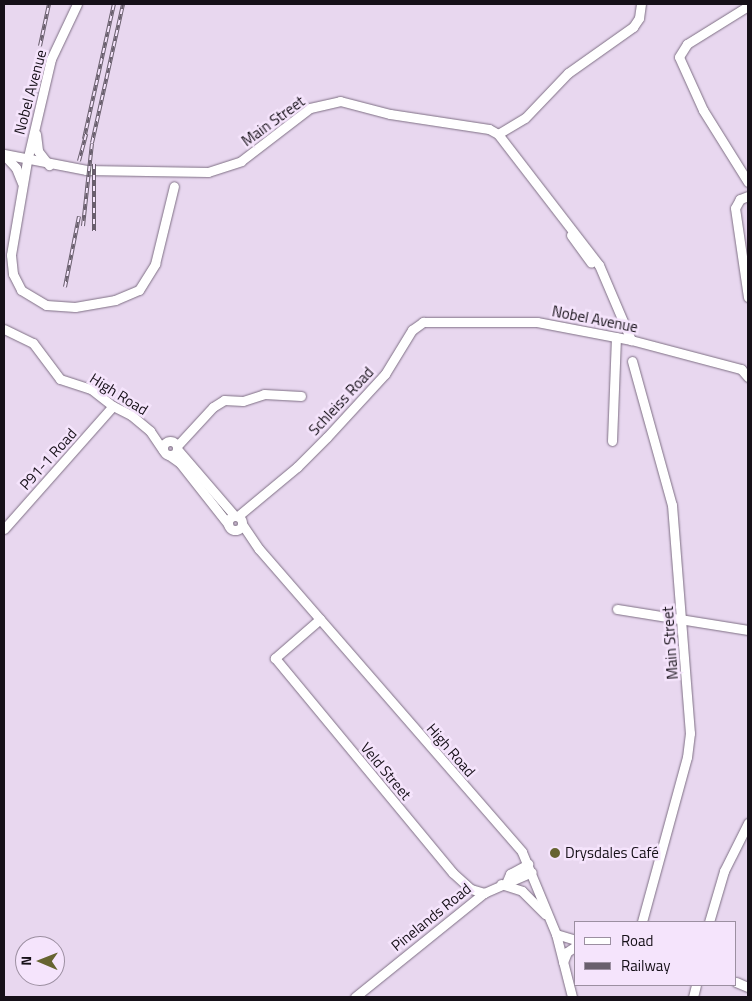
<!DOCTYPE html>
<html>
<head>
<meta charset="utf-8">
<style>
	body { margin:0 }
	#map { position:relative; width:752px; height:1001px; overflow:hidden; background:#e8d7ef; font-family:"Titillium Web",sans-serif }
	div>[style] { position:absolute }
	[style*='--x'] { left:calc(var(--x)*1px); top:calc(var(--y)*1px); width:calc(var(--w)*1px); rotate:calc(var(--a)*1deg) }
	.roads { filter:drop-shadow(0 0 1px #7e6f84) drop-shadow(0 0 1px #7e6f84) }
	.minor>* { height:9px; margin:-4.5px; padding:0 4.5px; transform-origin:4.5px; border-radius:4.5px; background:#fff }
	.minor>.ring { margin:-4.5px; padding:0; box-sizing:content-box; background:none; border:9px solid #fff; border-radius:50% }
	.rail>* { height:4px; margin-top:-2px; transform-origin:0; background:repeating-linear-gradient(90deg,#f5e4fc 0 5.5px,#695f6d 0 11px); box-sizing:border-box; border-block:1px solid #695f6d }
	.dots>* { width:14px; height:14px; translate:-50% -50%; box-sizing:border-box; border:2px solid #f5e4fc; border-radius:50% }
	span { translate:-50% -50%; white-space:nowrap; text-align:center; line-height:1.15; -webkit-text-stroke:5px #f5e4fc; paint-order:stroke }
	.street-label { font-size:15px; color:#161018 }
	.poi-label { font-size:15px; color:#161018 }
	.left { translate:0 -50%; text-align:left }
	.frame { position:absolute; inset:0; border:5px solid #161018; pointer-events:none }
	.legend { position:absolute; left:574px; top:921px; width:162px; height:65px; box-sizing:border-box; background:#f5e4fc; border:1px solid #9c8fa1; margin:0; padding:6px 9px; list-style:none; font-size:15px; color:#161018 }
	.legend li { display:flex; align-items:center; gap:10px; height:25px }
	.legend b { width:25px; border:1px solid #9c8fa1 }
	.north { position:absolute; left:15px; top:936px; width:50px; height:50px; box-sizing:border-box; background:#f5e4fc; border:1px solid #9c8fa1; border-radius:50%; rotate:271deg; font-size:14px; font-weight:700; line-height:20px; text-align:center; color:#161018 }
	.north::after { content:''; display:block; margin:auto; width:18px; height:22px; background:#676431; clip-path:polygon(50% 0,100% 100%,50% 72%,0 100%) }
</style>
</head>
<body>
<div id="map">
	<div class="roads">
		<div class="minor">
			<div style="--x:77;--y:4;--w:61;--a:115.3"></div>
			<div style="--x:51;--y:59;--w:105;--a:103.2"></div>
			<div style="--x:27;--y:161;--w:95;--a:99.7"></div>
			<div style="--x:11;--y:255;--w:19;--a:84"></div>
			<div style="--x:13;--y:274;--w:18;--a:63"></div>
			<div style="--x:21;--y:290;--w:29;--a:31"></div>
			<div style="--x:46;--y:305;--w:29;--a:4"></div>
			<div style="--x:75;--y:307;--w:41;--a:-9.9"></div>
			<div style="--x:115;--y:300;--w:26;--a:-23"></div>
			<div style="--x:139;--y:290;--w:31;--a:-58"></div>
			<div style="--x:155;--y:264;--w:80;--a:-76.3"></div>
			<div style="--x:748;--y:6;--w:72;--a:148.1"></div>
			<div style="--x:687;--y:44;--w:15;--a:122"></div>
			<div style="--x:679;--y:57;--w:58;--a:65.6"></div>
			<div style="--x:703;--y:110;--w:85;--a:58"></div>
			<div style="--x:36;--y:134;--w:17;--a:83"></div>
			<div style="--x:38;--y:151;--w:18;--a:52"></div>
			<div style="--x:498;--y:134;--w:31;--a:-31"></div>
			<div style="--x:525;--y:118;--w:62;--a:-46.3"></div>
			<div style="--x:568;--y:73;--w:80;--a:-35.3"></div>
			<div style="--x:633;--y:27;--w:11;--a:-56"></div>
			<div style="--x:639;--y:18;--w:14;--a:-82"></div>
			<div style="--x:4;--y:154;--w:84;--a:11"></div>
			<div style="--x:86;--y:170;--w:122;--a:0.9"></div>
			<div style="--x:208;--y:172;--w:35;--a:-18"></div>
			<div style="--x:241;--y:161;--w:87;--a:-37.5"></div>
			<div style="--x:310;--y:108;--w:31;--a:-13"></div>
			<div style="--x:340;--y:101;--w:52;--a:14.6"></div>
			<div style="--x:390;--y:114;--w:100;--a:8.6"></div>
			<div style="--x:489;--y:129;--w:10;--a:29"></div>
			<div style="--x:498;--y:134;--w:165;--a:52.4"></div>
			<div style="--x:599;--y:265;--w:82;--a:66.9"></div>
			<div style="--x:4;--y:155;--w:18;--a:47"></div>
			<div style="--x:16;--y:168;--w:16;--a:68"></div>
			<div style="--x:748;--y:196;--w:9;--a:159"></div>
			<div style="--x:740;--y:199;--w:10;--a:119"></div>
			<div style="--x:735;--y:208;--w:90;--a:81.7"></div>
			<div style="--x:571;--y:235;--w:34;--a:54"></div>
			<div style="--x:4;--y:329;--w:32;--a:26"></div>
			<div style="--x:33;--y:343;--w:45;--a:53.1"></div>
			<div style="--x:60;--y:379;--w:33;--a:18"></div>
			<div style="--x:91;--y:389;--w:28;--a:38"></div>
			<div style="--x:113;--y:406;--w:20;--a:27"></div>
			<div style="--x:131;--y:415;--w:25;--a:40"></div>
			<div style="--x:150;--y:431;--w:23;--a:56"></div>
			<div style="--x:632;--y:361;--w:149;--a:74.5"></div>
			<div style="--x:672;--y:505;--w:229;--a:85.5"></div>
			<div style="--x:690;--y:733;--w:24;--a:97"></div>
			<div style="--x:687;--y:757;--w:171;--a:105.3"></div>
			<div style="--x:741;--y:369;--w:11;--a:49"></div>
			<div class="ring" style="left:163px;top:441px;width:5px;height:5px"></div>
			<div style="--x:612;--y:441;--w:104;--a:-87.8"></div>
			<div style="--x:177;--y:446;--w:53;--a:-47.3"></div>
			<div style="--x:213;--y:407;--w:13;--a:-32"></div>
			<div style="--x:224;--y:400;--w:19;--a:3"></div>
			<div style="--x:243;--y:401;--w:22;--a:-18"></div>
			<div style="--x:264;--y:394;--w:37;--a:3"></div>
			<div style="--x:177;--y:449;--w:87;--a:49.2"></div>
			<div style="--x:169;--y:455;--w:14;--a:36"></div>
			<div style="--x:180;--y:463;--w:78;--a:51.8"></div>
			<div class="ring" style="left:228px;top:516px;width:5px;height:5px"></div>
			<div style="--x:238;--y:516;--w:77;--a:-39.7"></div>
			<div style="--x:297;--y:467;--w:42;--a:-45"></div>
			<div style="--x:327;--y:437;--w:86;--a:-47.4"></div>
			<div style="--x:385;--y:374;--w:52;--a:-58.5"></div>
			<div style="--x:412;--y:330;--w:14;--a:-36"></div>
			<div style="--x:423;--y:322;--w:114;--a:0"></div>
			<div style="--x:537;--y:322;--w:96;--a:10.8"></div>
			<div style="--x:631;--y:340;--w:114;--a:14.8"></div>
			<div style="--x:242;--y:524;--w:30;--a:56"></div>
			<div style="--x:259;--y:549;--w:401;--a:49"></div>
			<div style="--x:522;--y:852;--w:89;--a:67.5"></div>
			<div style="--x:556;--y:934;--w:65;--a:75.7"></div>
			<div style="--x:4;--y:529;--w:164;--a:-48.5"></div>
			<div style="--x:617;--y:609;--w:133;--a:9.1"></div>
			<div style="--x:320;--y:619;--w:60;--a:139.1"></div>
			<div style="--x:275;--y:658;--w:279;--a:50.4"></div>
			<div style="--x:453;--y:873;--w:24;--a:42"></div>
			<div style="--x:471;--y:889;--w:14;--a:17"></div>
			<div style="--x:507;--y:881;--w:8;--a:-67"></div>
			<div style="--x:510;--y:874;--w:21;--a:-29"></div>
			<div style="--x:501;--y:884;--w:22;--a:18"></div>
			<div style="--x:522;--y:891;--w:33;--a:45"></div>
			<div style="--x:709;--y:922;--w:53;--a:-73.6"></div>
			<div style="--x:724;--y:871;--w:54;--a:-63.4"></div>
			<div style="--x:556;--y:934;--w:21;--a:17"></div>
			<div style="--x:563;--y:962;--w:11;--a:-68"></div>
			<div style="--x:567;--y:952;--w:11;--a:-34"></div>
			<div style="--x:736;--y:982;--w:13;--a:23"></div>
			<div style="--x:355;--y:997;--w:166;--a:-38.9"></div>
			<div style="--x:484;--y:893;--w:52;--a:-23.6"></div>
			<div style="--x:693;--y:997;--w:12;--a:-76"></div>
		</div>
	</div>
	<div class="rail">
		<div style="--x:40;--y:46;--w:43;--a:-77.9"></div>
		<div style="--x:84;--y:139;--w:138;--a:-77.5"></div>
		<div style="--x:79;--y:161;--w:28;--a:-75"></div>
		<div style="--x:94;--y:164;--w:67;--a:90"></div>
		<div style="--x:83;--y:226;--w:83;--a:-83.8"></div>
		<div style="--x:92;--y:143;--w:142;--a:-77.4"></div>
		<div style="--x:65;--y:287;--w:72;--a:-78.8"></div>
	</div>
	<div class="dots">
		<div style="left:555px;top:853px;background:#676431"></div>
	</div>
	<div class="street-label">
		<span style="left:30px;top:92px;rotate:-75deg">Nobel Avenue</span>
		<span style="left:273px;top:121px;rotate:-36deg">Main Street</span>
		<span style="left:595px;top:319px;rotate:11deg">Nobel Avenue</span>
		<span style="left:119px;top:394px;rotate:32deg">High Road</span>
		<span style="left:341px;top:401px;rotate:-47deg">Schleiss Road</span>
		<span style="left:48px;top:459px;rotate:-48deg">P91-1 Road</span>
		<span style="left:670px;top:643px;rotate:-94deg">Main Street</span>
		<span style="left:451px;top:750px;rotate:49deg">High Road</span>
		<span style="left:386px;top:771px;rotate:50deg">Veld Street</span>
		<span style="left:431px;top:917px;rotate:-39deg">Pinelands Road</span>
	</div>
	<div class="poi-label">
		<span class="left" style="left:565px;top:853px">Drysdales Café</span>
	</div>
	<div class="frame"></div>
	<ul class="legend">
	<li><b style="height:6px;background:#fff"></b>Road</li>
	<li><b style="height:6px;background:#695f6d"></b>Railway</li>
	</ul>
	<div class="north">N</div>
</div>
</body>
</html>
